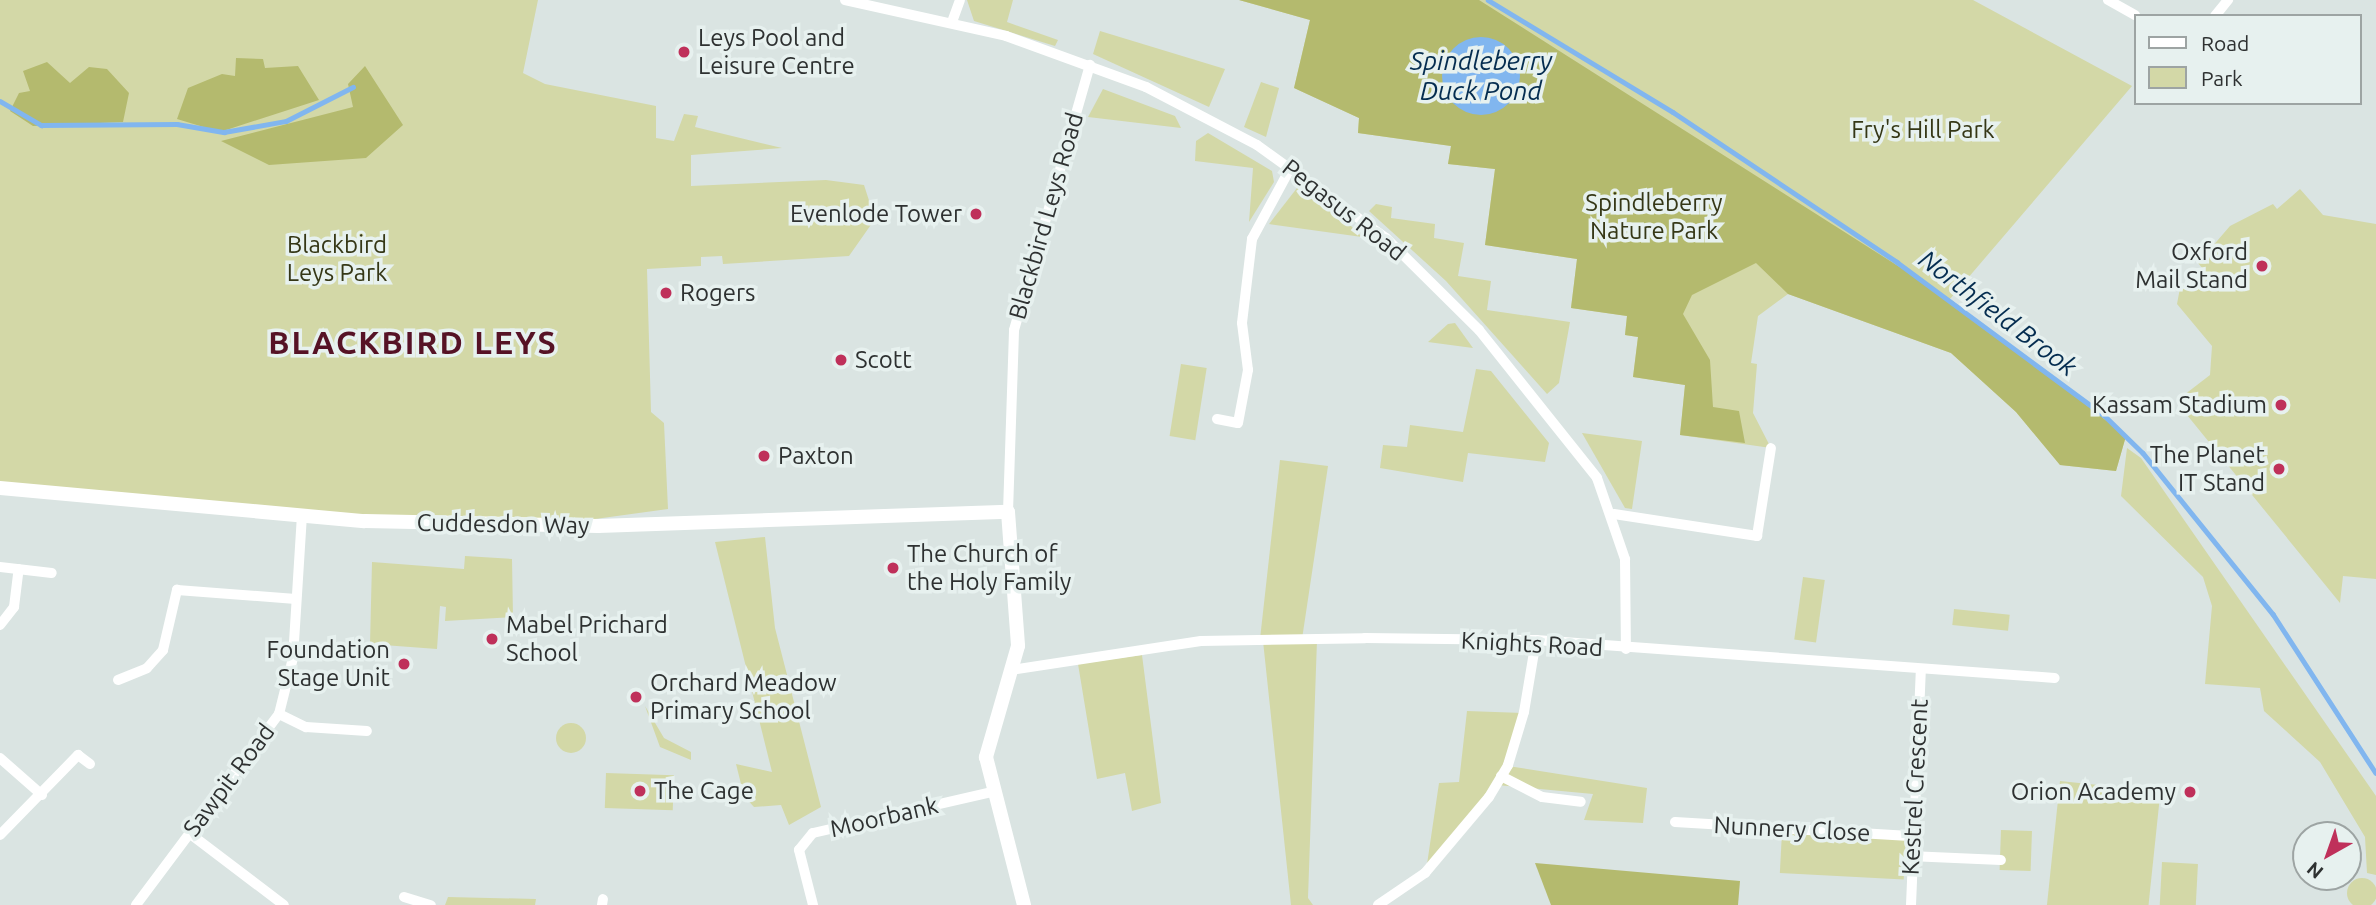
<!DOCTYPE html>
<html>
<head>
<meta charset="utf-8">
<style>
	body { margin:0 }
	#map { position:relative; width:2376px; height:905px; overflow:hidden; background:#dae4e2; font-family:Ubuntu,sans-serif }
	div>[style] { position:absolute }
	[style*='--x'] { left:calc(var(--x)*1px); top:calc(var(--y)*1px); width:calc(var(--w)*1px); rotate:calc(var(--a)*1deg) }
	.green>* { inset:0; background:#d3d8a7; transform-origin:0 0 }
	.round { border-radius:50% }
	.forest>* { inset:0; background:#b4ba6e }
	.water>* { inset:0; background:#81b6ef }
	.stream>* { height:4.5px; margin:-2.25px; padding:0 2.25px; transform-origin:2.25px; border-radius:2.25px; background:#81b6ef }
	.minor>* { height:10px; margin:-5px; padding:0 5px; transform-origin:5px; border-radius:5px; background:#fff }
	.tertiary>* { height:14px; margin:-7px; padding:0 7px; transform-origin:7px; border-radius:7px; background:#fff }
	.dots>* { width:19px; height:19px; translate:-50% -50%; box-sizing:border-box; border:4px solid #e7f1ef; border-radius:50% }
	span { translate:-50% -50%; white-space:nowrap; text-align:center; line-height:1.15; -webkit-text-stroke:7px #e7f1ef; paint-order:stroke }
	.poi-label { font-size:24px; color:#2e3131 }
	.left { translate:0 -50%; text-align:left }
	.right { translate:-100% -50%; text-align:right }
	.park-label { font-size:24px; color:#353716 }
	.street-label { font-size:24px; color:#2e3131 }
	.water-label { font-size:26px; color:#052d50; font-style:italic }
	.district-label { font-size:32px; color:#561225; font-weight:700; letter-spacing:2px }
	.legend { position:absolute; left:2134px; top:14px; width:228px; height:91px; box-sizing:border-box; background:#e7f1ef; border:2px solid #9da4a3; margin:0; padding:9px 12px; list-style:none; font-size:21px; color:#2e3131 }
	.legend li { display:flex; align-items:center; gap:14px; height:35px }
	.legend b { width:35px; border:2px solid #9da4a3 }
	.north { position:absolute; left:2292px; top:821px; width:70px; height:70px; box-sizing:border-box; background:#e7f1ef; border:2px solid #9da4a3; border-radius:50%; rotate:220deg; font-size:19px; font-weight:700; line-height:28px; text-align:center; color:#2e3131 }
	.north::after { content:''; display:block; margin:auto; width:24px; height:32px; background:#bf305a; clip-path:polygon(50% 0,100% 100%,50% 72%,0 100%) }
</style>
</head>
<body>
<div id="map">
	<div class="green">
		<div style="clip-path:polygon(0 0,538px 0,523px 73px,545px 84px,656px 106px,656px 138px,674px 141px,684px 114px,698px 116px,695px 127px,782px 148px,691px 155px,691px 186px,826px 180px,864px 185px,875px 219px,849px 256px,723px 264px,722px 256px,701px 257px,701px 266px,647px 269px,651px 412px,664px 423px,668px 509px,595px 519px,365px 521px,0 488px)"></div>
		<div style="clip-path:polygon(967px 0,1013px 0,1007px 22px,1058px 40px,1055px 46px,974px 21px)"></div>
		<div style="clip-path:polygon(1239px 0,1973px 0,2132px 86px,1950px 299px,2126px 436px,2116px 471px,2060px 465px,2016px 412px,1951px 353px,1788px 294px,1758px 316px,1751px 363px,1757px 364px,1753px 413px,1771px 448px,1680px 435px,1685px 385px,1633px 377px,1638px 337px,1625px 335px,1627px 316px,1571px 308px,1577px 259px,1485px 245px,1495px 169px,1448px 164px,1451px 146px,1358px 133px,1359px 118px,1294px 88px,1310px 20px)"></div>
		<div style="clip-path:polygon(1100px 31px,1225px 69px,1209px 107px,1093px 54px)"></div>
		<div style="clip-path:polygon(1261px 82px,1279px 88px,1266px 137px,1244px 127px)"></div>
		<div style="clip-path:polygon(1103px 89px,1175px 116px,1181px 128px,1088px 117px)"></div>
		<div style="clip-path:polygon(1208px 133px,1272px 171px,1274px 182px,1249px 222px,1253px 168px,1195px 161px,1196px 141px)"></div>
		<div style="clip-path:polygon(1297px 188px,1350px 225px,1362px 237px,1269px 224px)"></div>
		<div style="clip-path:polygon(2300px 189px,2323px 215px,2376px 224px,2376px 579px,2343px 576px,2340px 603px,2187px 415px,2184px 395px,2210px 375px,2212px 346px,2177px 304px,2180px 288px,2203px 269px,2198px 263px,2230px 226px,2273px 204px,2277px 209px)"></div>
		<div style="clip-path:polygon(1376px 204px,1392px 207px,1391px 218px,1435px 224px,1434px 238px,1464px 243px,1458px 276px,1491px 281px,1487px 310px,1570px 322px,1559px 383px,1547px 394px,1446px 281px,1369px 211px)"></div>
		<div style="clip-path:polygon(1455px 323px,1473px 348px,1428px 342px,1448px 324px)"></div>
		<div style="left:1181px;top:364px;width:26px;height:73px;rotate:9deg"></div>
		<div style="clip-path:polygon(1476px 369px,1491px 371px,1549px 443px,1545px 462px,1468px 453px,1463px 482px,1380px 468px,1383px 445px,1407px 447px,1410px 425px,1463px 432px)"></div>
		<div style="clip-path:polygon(1582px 433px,1642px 441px,1632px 509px,1625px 508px)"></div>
		<div style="clip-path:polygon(2127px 448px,2141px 458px,2376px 796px,2376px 875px,2367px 873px,2365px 837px,2320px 762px,2264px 711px,2260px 688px,2205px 684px,2212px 606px,2203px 577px,2121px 496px)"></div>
		<div style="clip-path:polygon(1280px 460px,1328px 466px,1302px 639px,1260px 639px)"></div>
		<div style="clip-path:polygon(765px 537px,775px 628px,821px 807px,789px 825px,781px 805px,754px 807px,744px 796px,736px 764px,772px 772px,715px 542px)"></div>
		<div style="clip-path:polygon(465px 556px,512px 559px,513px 617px,445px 621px,446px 607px,440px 606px,437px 649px,370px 644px,372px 562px,464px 569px)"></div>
		<div style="left:1803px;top:577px;width:22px;height:63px;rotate:8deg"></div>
		<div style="left:1954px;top:609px;width:56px;height:16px;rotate:6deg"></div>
		<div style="clip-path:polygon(1317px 640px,1308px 898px,1313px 905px,1291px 905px,1263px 641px)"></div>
		<div style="clip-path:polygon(1142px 655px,1161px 803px,1132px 811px,1125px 773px,1097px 779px,1078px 664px)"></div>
		<div style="clip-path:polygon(645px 706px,664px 738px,691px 752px,691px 760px,660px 747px)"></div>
		<div style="clip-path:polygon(1467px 711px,1523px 713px,1494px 788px,1426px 871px,1439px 783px,1459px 782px)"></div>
		<div class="round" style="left:556px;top:723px;width:30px;height:30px"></div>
		<div style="clip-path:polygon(1508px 766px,1647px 788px,1643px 823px,1584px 820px,1593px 794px,1497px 785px)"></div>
		<div style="left:606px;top:773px;width:68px;height:35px;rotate:2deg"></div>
		<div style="left:2060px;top:781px;width:101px;height:125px;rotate:6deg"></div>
		<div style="left:2001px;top:830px;width:31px;height:40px;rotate:2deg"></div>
		<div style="left:1782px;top:832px;width:124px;height:41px;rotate:3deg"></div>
		<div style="left:2162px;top:862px;width:36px;height:43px;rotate:3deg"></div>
		<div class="round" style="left:2347px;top:878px;width:30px;height:30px"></div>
		<div style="clip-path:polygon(448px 897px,536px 899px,535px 905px,445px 905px)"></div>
	</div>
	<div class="forest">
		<div style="clip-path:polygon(1239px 0,1479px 0,1950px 299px,2126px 436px,2116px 471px,2060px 465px,2016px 412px,1951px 353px,1788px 294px,1756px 263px,1692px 295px,1683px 314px,1710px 360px,1713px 407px,1739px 411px,1745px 443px,1680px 435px,1685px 385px,1633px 377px,1638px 337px,1625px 335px,1627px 316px,1571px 308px,1577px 259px,1485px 245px,1495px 169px,1448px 164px,1451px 146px,1358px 133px,1359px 118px,1294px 88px,1310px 20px)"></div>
		<div style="clip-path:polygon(236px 58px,263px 59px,265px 68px,298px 66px,319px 100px,220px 132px,177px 119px,188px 88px,222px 74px,235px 76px)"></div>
		<div style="clip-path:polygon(47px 62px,70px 83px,89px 67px,107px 69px,129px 93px,123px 122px,33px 126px,10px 111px,19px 93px,30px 91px,23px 71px)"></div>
		<div style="clip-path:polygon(365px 66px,403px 125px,366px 158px,269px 165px,221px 141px,353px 107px,348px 84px)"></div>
		<div style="clip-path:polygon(1535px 863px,1740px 881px,1738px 905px,1551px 905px)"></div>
	</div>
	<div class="water">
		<div class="round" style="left:1442px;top:37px;width:78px;height:78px"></div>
	</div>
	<div class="stream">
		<div style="--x:1488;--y:0;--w:216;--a:31.2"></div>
		<div style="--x:1673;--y:112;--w:270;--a:33.8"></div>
		<div style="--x:1897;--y:262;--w:257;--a:36.5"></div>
		<div style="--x:2104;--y:415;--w:54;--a:44.3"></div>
		<div style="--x:2143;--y:453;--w:207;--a:51.1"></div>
		<div style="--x:2273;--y:614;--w:189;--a:57.1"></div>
		<div style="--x:0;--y:101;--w:48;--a:30.3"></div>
		<div style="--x:41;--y:125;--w:136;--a:-0.4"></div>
		<div style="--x:177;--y:124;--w:48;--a:9.7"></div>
		<div style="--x:224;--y:132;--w:63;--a:-10.1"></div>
		<div style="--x:286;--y:121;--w:75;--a:-26.9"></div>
	</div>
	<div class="minor">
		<div style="--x:845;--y:0;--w:165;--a:12.6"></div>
		<div style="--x:1006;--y:36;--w:149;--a:20"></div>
		<div style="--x:1146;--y:87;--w:125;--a:27.6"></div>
		<div style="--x:1257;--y:145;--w:159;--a:35.8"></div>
		<div style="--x:1386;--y:238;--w:131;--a:44.7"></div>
		<div style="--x:1479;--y:330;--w:189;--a:51.4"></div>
		<div style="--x:1597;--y:478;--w:86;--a:70.9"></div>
		<div style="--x:1625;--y:559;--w:90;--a:89.4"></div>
		<div style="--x:2108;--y:0;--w:31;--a:29"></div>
		<div style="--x:2215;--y:16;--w:21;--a:-51"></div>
		<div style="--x:952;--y:22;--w:23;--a:-70"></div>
		<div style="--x:1217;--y:419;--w:21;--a:11"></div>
		<div style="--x:1238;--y:423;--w:54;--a:-79.3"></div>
		<div style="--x:1248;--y:370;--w:47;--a:-97.3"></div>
		<div style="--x:1242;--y:323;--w:85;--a:-83.2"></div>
		<div style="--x:1252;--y:239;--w:82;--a:-61.6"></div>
		<div style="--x:1008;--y:512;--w:182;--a:-88.1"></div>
		<div style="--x:1014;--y:330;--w:276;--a:-74"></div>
		<div style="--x:1614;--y:514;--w:145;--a:8.7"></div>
		<div style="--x:1757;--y:536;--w:89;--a:-81"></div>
		<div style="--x:0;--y:567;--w:52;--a:6.6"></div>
		<div style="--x:0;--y:625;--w:23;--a:-52"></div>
		<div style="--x:14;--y:607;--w:38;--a:-83"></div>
		<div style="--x:1011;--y:670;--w:192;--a:-8.7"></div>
		<div style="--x:1201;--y:641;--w:164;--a:-1"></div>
		<div style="--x:1365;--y:638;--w:171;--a:0.7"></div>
		<div style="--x:1536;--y:640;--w:520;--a:4.19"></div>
		<div style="--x:118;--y:680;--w:31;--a:-22"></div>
		<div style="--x:147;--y:668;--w:24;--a:-48"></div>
		<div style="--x:163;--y:650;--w:62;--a:-76.9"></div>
		<div style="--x:177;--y:590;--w:119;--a:4.3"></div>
		<div style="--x:279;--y:714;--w:30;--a:26"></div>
		<div style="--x:306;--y:727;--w:61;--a:3.8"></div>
		<div style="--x:0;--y:758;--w:56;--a:41.4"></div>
		<div style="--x:1501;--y:776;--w:46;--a:27.1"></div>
		<div style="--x:1542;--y:797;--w:39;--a:7"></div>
		<div style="--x:1675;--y:822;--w:235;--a:3.4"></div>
		<div style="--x:189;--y:833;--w:119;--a:37.2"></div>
		<div style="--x:0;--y:835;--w:112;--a:-45.7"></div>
		<div style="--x:78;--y:755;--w:15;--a:37"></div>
		<div style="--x:1909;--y:856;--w:92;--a:2.5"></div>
		<div style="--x:404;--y:897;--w:28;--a:17"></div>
		<div style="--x:136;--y:905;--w:239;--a:-53.2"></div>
		<div style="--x:279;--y:714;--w:58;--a:-76"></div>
		<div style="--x:293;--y:658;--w:142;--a:-86.4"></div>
		<div style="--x:602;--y:905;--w:6;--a:-81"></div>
		<div style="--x:813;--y:905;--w:57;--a:-104.3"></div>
		<div style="--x:799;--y:850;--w:22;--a:-51"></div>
		<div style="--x:813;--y:833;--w:184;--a:-12.9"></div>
		<div style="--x:1378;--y:905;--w:57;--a:-34.2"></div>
		<div style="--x:1425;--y:873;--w:99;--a:-49.9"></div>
		<div style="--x:1489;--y:797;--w:37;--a:-59"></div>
		<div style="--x:1508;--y:765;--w:55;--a:-73.2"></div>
		<div style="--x:1524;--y:712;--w:73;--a:-80.5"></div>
		<div style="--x:1911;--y:905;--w:236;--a:-87.6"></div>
	</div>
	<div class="tertiary">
		<div style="--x:0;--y:488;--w:366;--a:5.2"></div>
		<div style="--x:365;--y:521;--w:233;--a:1.2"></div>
		<div style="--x:598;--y:526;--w:410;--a:-2"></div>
		<div style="--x:1008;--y:512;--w:134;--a:85.7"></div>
		<div style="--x:1018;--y:646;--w:116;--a:106.1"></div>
		<div style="--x:986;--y:757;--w:153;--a:75.6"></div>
	</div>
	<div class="dots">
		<div style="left:684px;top:52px;background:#bf305a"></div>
		<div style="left:976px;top:214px;background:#bf305a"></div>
		<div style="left:2262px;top:266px;background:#bf305a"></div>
		<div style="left:666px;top:293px;background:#bf305a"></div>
		<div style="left:841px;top:360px;background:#bf305a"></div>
		<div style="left:2281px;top:405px;background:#bf305a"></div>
		<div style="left:764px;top:456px;background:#bf305a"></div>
		<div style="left:2279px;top:469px;background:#bf305a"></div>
		<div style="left:893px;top:568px;background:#bf305a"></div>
		<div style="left:492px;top:639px;background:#bf305a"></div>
		<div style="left:404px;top:664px;background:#bf305a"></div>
		<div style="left:636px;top:697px;background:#bf305a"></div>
		<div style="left:640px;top:791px;background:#bf305a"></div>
		<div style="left:2190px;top:792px;background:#bf305a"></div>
	</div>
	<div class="poi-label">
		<span class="left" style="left:698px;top:52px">Leys Pool and<br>Leisure Centre</span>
		<span class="right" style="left:962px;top:214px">Evenlode Tower</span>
		<span class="right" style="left:2248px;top:266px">Oxford<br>Mail Stand</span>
		<span class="left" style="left:680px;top:293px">Rogers</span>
		<span class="left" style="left:855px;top:360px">Scott</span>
		<span class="right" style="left:2267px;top:405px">Kassam Stadium</span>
		<span class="right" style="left:2265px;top:469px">The Planet<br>IT Stand</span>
		<span class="left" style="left:778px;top:456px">Paxton</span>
		<span class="left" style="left:907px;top:568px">The Church of<br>the Holy Family</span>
		<span class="left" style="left:506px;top:639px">Mabel Prichard<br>School</span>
		<span class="right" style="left:390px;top:664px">Foundation<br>Stage Unit</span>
		<span class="left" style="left:650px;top:697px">Orchard Meadow<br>Primary School</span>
		<span class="left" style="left:654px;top:791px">The Cage</span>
		<span class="right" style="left:2176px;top:792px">Orion Academy</span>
	</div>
	<div class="park-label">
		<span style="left:1923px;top:130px">Fry's Hill Park</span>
		<span style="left:1654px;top:217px">Spindleberry<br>Nature Park</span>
		<span style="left:337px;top:259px">Blackbird<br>Leys Park</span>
	</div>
	<div class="street-label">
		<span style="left:1344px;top:210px;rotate:38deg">Pegasus Road</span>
		<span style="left:1046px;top:216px;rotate:-74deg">Blackbird Leys Road</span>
		<span style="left:503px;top:524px;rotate:1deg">Cuddesdon Way</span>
		<span style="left:1532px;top:644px;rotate:3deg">Knights Road</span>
		<span style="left:229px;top:780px;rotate:-53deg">Sawpit Road</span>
		<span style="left:1915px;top:787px;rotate:-87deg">Kestrel Crescent</span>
		<span style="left:884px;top:817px;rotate:-13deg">Moorbank</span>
		<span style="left:1792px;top:829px;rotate:3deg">Nunnery Close</span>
	</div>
	<div class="water-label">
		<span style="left:1481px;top:76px">Spindleberry<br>Duck Pond</span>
		<span style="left:1998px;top:313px;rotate:37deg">Northfield Brook</span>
	</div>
	<div class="district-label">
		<span style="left:413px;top:342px">BLACKBIRD LEYS</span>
	</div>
	<ul class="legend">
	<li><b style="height:9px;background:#fff"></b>Road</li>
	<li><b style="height:19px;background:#d3d8a7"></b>Park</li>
	</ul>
	<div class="north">N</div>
</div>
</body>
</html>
